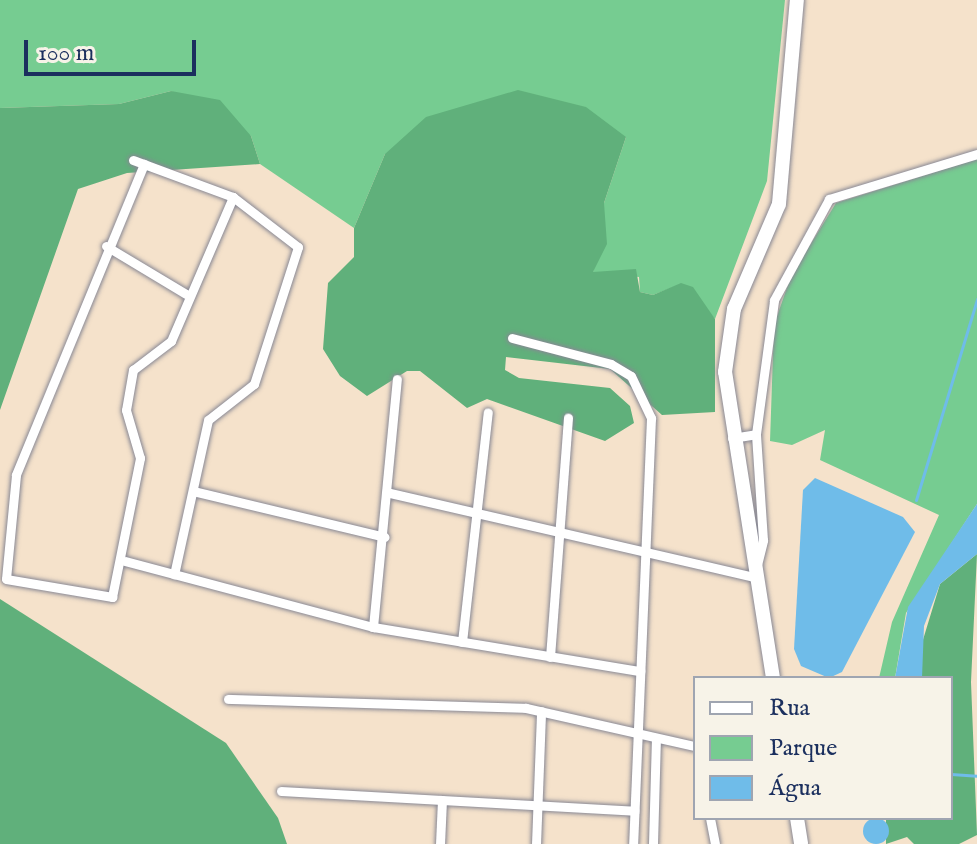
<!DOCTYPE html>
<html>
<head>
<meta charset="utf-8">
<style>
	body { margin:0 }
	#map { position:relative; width:977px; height:844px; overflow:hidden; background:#f5e2cb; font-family:"IM FELL English",serif }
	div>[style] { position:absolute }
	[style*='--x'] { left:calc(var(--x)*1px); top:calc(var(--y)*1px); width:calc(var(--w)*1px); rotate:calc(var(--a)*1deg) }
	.green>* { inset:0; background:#76cc91 }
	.forest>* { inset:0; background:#60b07b }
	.water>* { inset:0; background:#6fbce9 }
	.round { border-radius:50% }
	.stream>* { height:3px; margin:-1.5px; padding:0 1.5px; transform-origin:1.5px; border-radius:1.5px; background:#6fbce9 }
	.roads { filter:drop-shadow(0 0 2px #888894) drop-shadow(0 0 2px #888894) }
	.street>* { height:9px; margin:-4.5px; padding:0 4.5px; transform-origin:4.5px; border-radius:4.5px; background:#fff }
	.secondary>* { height:14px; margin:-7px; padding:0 7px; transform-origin:7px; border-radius:7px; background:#fff }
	span { translate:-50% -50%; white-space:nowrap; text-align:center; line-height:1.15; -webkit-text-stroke:6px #f7f3e8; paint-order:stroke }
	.legend { position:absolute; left:693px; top:676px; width:260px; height:144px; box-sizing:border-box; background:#f7f3e8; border:2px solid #9fa5b1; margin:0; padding:10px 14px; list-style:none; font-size:24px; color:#1b2f5e }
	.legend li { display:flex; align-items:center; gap:16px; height:40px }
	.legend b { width:40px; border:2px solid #9fa5b1 }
	.scale { position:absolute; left:24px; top:40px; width:172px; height:36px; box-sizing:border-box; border:4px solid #1b2f5e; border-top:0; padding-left:10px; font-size:24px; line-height:28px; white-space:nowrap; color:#1b2f5e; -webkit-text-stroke:6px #f7f3e8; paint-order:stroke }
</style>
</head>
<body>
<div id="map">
	<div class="green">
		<div style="clip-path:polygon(0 0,785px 0,767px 181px,715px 319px,681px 284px,653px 295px,640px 292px,639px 277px,593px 272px,604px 203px,626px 137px,385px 154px,354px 228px,260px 164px,251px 136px,171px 91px,119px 104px,0 108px)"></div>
		<div style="clip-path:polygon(977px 159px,977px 504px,906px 613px,895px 678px,879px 678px,892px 622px,939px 515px,820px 460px,825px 430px,792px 445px,770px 441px,774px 325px,791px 276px,836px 203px)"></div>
	</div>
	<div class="forest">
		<div style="clip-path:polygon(518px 90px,586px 107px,626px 137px,604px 203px,607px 244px,593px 272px,636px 269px,640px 292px,653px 295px,681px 283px,693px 287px,715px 319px,715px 412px,662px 415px,610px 369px,506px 357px,505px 370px,519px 378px,610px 388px,630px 406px,634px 423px,605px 441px,487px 399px,467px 408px,420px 371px,407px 371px,367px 396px,340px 376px,323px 349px,328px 283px,354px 257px,354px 228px,385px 154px,426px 117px)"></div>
		<div style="clip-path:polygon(171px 91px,220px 100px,251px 136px,260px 164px,127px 173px,78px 189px,0 410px,0 108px,119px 104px)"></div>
		<div style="clip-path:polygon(977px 554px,971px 682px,977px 835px,959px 844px,914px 844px,907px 837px,886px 844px,886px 818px,951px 818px,951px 678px,922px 678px,922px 643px,940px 584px)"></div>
		<div style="clip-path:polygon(0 599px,226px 743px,278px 818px,287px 844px,0 844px)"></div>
	</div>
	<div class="water">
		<div style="clip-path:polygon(815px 478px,903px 517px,915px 532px,842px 672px,829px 678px,801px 666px,794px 649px,803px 490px)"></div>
		<div style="clip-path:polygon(977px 504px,977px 554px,940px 584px,924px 626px,922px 678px,895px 678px,908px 607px)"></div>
		<div class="round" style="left:863px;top:818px;width:26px;height:26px"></div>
	</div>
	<div class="stream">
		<div style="--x:916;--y:500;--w:210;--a:-73.1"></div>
		<div style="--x:951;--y:774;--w:26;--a:4"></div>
	</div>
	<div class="roads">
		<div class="street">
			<div style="--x:133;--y:160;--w:107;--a:20.3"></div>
			<div style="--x:233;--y:197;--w:82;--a:37.6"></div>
			<div style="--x:298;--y:247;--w:144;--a:107.8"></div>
			<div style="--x:254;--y:384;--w:58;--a:142"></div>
			<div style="--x:208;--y:420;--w:158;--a:102.4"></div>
			<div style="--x:144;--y:164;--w:336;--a:112.4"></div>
			<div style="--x:16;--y:475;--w:104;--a:95.5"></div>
			<div style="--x:6;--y:579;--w:108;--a:9.6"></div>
			<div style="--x:112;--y:597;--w:142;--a:-78.6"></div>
			<div style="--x:140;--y:458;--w:50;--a:-106.3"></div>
			<div style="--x:126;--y:410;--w:41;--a:-80.1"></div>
			<div style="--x:133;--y:370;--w:48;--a:-37.3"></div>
			<div style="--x:171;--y:341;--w:157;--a:-66.7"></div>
			<div style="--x:106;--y:246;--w:93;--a:31"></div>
			<div style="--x:512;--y:338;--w:102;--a:14.7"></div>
			<div style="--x:611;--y:364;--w:23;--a:31"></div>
			<div style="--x:631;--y:376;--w:47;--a:64.5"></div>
			<div style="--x:651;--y:418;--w:426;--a:92.4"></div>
			<div style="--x:732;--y:438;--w:24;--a:-9"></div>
			<div style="--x:756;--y:434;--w:135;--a:-82.3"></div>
			<div style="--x:774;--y:300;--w:115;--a:-61.4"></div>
			<div style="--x:829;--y:199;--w:155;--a:-16.9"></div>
			<div style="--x:193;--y:491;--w:197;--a:13.5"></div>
			<div style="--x:390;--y:493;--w:374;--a:13"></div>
			<div style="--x:754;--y:577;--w:38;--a:-76"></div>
			<div style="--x:763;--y:540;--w:106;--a:-93.8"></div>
			<div style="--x:125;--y:561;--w:257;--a:14.9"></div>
			<div style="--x:373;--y:627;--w:271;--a:9.4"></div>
			<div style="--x:373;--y:627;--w:249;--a:-84.5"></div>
			<div style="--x:462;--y:642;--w:231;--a:-83.6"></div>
			<div style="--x:550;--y:657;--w:240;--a:-85.7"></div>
			<div style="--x:228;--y:699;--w:298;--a:1.7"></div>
			<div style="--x:526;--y:708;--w:173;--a:12.7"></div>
			<div style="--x:281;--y:791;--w:354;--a:3.2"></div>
			<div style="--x:710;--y:818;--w:26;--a:79"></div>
			<div style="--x:440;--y:844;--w:44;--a:-87.4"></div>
			<div style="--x:536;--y:844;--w:133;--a:-87.8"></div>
			<div style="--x:653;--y:844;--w:105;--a:-88.4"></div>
		</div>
		<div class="secondary">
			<div style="--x:773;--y:678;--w:310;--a:-98.9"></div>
			<div style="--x:725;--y:372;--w:64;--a:-81.9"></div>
			<div style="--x:734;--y:309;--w:114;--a:-66.8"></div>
			<div style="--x:779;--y:204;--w:205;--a:-85"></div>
			<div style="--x:797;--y:818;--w:26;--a:81"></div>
		</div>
	</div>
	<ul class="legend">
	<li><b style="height:10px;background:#fff"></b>Rua</li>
	<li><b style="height:22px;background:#76cc91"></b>Parque</li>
	<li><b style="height:22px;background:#6fbce9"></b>Água</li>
	</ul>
	<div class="scale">100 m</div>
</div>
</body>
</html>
